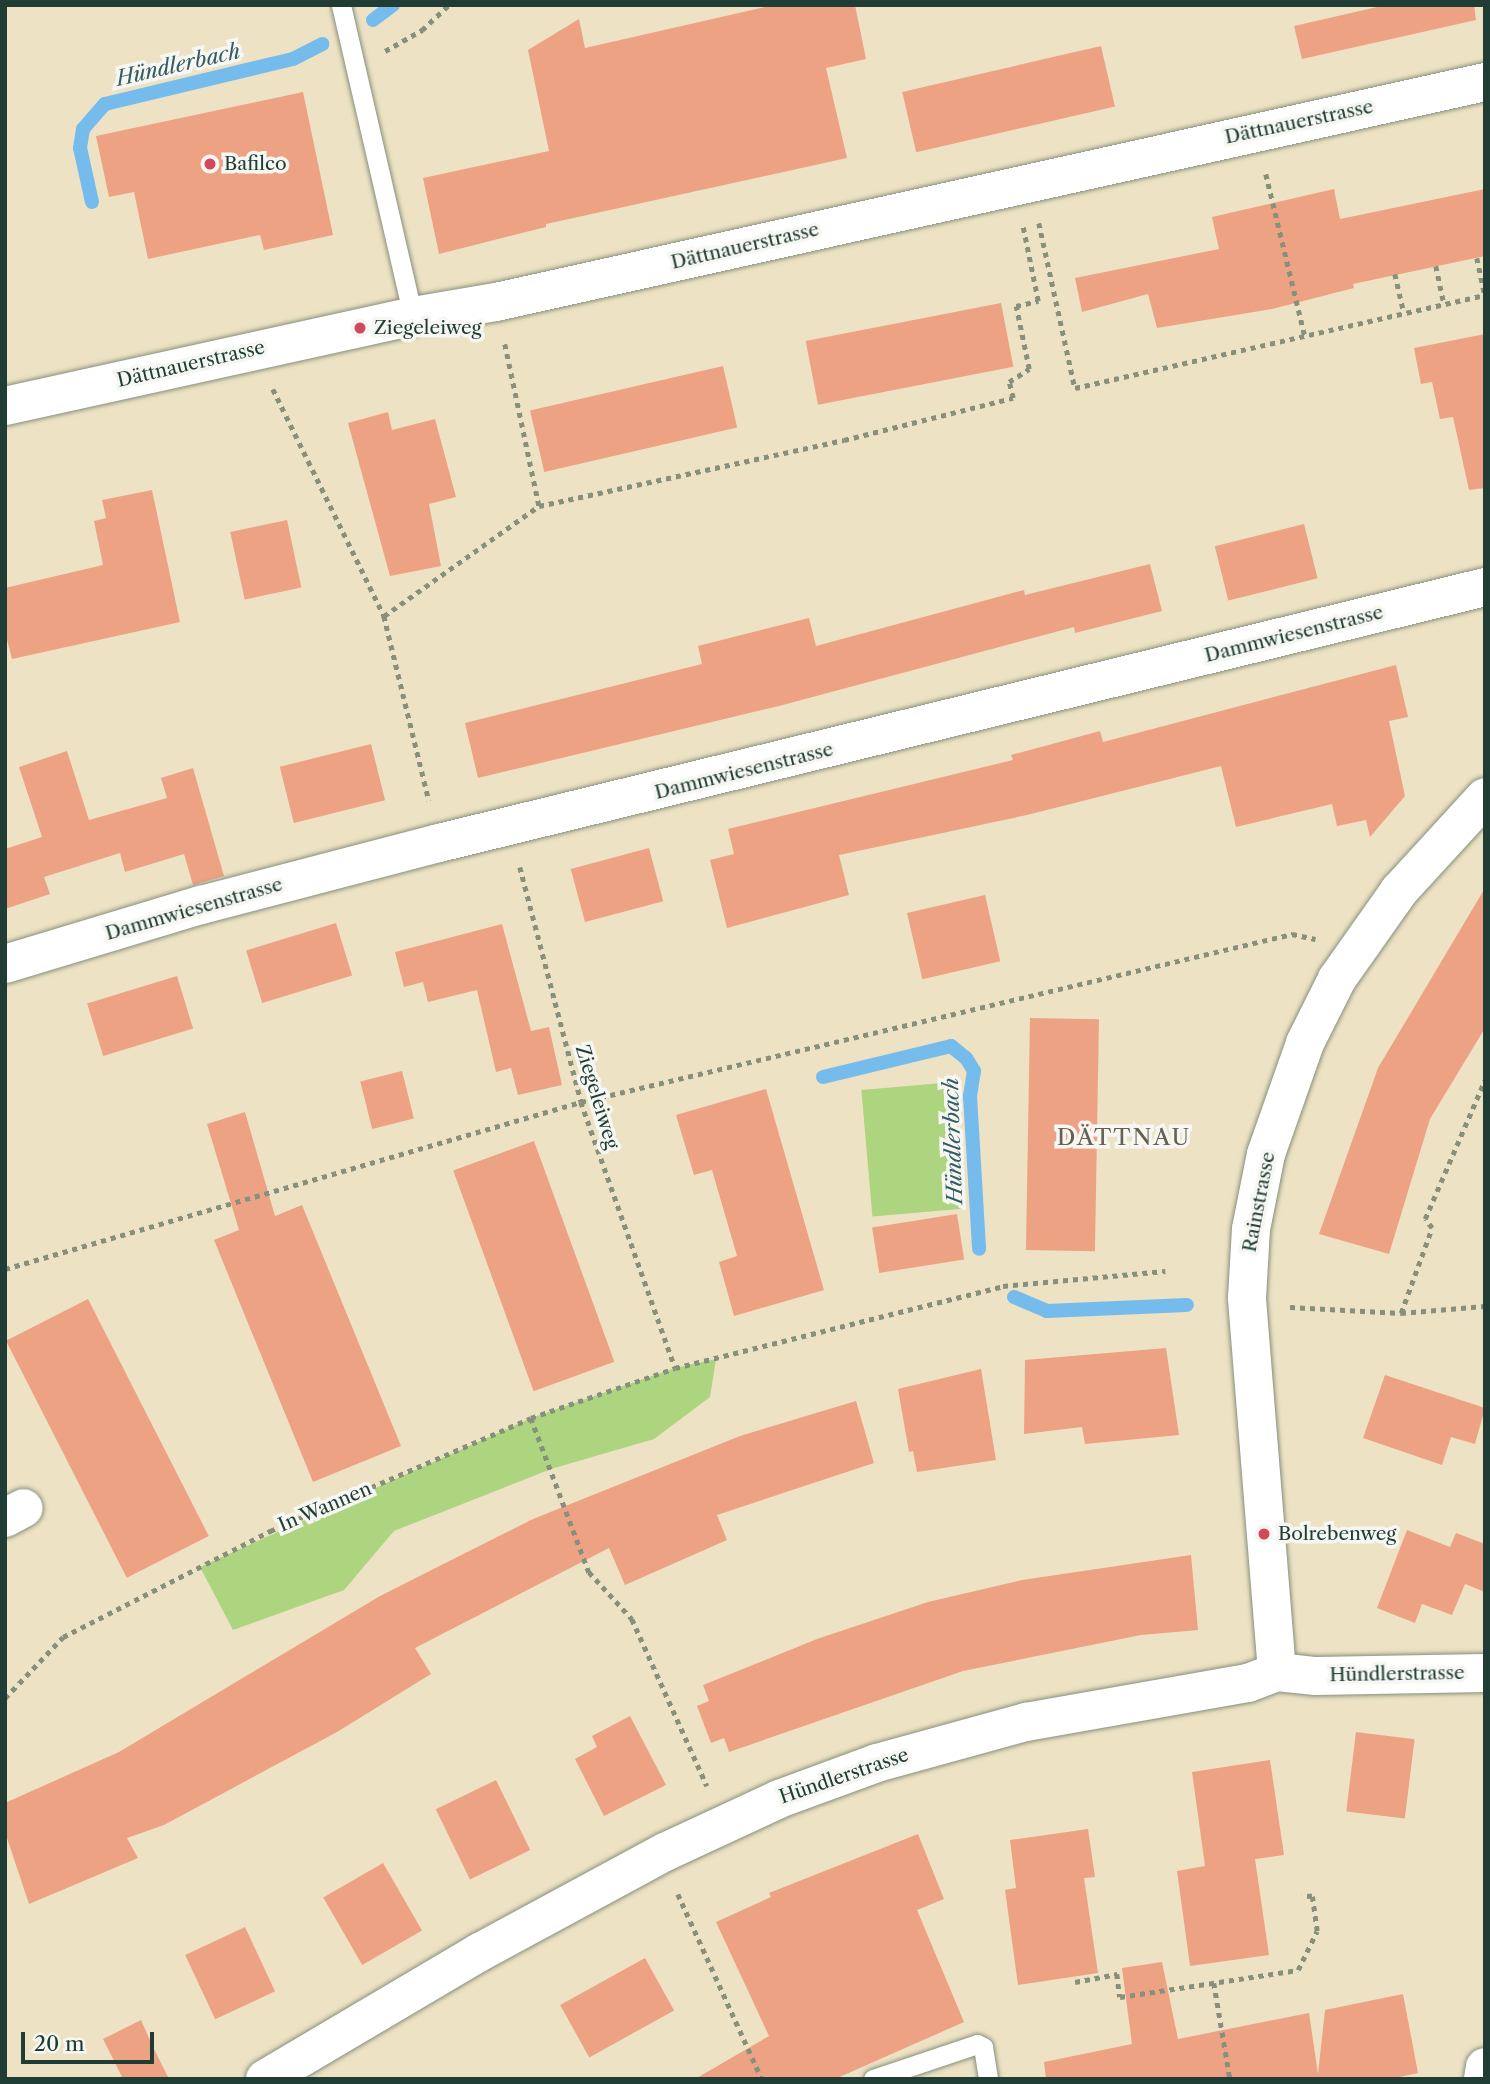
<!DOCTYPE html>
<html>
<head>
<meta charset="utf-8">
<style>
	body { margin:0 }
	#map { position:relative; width:1490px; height:2084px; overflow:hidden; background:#ede2c4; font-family:"Libre Caslon Text",serif }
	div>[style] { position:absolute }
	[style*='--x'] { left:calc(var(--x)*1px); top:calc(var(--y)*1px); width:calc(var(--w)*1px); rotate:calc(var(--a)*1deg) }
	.green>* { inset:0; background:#add580; transform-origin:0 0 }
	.stream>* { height:14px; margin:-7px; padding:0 7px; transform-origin:7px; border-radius:7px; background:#75bbec }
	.building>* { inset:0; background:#eea284; transform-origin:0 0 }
	.path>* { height:4.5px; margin-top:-2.25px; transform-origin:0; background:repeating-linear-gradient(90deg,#86907c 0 5px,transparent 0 10px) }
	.roads { filter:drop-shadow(0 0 2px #86907c) drop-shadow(0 0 2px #86907c) }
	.service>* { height:19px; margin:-9.5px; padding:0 9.5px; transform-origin:9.5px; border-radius:9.5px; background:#fff }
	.minor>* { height:38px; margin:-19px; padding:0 19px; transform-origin:19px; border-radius:19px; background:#fff }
	.dots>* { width:19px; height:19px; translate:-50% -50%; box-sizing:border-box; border:4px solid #f6f6f2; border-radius:50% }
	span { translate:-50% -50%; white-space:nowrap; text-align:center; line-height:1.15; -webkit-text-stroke:7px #f6f6f2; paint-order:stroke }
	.street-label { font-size:19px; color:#1f3d34 }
	.poi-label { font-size:19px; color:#1f3d34 }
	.left { translate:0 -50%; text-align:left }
	.water-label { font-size:21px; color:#345c62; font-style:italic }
	.quarter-label { font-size:23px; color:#676050; letter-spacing:2px }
	.frame { position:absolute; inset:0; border:7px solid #1f3d34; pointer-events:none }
	.scale { position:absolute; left:21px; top:2032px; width:133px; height:32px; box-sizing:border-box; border:4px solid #1f3d34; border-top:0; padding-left:9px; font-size:21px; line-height:24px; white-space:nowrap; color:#1f3d34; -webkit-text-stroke:5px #f6f6f2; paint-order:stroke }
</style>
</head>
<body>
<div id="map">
	<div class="green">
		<div style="left:954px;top:1082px;width:127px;height:93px;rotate:85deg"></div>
		<div style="clip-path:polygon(716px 1359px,710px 1397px,654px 1439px,551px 1469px,394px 1531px,344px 1590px,233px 1630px,200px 1567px,531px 1418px,675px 1368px)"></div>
	</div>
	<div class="stream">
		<div style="--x:373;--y:20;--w:25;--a:-37"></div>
		<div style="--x:92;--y:202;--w:55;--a:-102.5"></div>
		<div style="--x:80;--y:148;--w:19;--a:-81"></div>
		<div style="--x:83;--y:129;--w:33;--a:-49"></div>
		<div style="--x:105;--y:104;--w:193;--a:-13.5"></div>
		<div style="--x:293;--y:59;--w:33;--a:-27"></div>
		<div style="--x:823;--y:1077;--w:132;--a:-13.6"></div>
		<div style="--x:951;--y:1046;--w:19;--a:39"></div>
		<div style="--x:966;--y:1058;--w:15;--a:58"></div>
		<div style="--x:974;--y:1071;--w:25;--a:99"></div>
		<div style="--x:970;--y:1096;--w:153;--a:86.6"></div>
		<div style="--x:1014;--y:1297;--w:36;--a:23"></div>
		<div style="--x:1047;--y:1311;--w:140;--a:-2.5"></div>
	</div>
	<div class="building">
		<div style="clip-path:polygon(774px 5px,855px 5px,866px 59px,826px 68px,847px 158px,546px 224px,546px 227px,439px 254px,423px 178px,549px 151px,528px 50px,579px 19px,585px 48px)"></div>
		<div style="clip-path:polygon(1386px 5px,1474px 5px,1476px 20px,1302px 59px,1294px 26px)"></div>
		<div style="left:1101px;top:46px;width:62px;height:204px;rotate:77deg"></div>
		<div style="clip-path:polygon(303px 92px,333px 235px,264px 250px,260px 235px,148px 259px,134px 192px,109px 197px,96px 136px)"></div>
		<div style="clip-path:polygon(1334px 189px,1340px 219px,1485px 189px,1485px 256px,1353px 284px,1354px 288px,1272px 309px,1157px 328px,1148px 294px,1082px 312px,1075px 278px,1219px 249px,1212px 217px)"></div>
		<div style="left:1001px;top:303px;width:65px;height:199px;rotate:79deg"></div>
		<div style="clip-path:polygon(1485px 334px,1485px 488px,1469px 490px,1453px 417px,1440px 419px,1432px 382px,1421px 384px,1414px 348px)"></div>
		<div style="left:723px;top:366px;width:63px;height:198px;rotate:77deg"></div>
		<div style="clip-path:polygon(388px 412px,392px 430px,435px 419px,456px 497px,429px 504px,441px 566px,390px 576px,348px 423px)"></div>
		<div style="clip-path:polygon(152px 490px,180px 622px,12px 659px,5px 632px,5px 588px,103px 565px,94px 521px,106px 518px,102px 500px)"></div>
		<div style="left:287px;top:520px;width:69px;height:58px;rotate:78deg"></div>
		<div style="left:1304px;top:524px;width:56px;height:92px;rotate:76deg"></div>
		<div style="clip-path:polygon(1150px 564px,1162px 611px,1075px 633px,1074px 627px,779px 706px,478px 778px,465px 723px,702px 664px,698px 646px,809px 618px,816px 646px,1024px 590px,1025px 595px)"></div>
		<div style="clip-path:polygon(1396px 665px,1408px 717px,1389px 721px,1405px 796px,1370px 837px,1366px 820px,1337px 826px,1332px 804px,1236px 827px,1221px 766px,1027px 815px,839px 855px,849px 895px,727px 928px,710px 860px,734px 854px,728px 829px,1013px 760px,1011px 755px,1100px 731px,1103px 742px)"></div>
		<div style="left:371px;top:744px;width:58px;height:94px;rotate:76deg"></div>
		<div style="clip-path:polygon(67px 751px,89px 820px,167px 798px,161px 778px,193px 768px,224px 876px,193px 885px,184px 854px,125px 872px,120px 853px,44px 877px,50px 894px,5px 909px,5px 849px,42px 837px,19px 767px)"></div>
		<div style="left:649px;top:848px;width:55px;height:81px;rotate:75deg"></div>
		<div style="clip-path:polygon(1485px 888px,1485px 1028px,1430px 1119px,1389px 1254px,1319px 1234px,1378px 1068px)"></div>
		<div style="left:985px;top:895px;width:68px;height:80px;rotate:77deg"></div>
		<div style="left:336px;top:923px;width:55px;height:94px;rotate:73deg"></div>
		<div style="clip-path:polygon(502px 924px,531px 1031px,549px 1027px,562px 1085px,518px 1095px,511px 1068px,496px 1072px,477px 990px,428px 1002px,423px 982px,404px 987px,395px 952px)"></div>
		<div style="left:177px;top:976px;width:55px;height:94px;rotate:73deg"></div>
		<div style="left:1030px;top:1018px;width:69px;height:232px;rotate:1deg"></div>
		<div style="left:402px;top:1071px;width:49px;height:43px;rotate:76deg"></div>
		<div style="clip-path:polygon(766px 1089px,824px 1290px,734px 1316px,719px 1262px,737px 1256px,712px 1170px,694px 1175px,676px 1115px)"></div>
		<div style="clip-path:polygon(245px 1112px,275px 1216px,302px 1205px,401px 1446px,313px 1482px,214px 1240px,239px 1230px,207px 1124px)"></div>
		<div style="left:534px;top:1141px;width:235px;height:86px;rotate:70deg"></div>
		<div style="left:957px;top:1214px;width:46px;height:86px;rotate:81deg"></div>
		<div style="left:88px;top:1299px;width:266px;height:92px;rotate:63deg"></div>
		<div style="clip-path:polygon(1166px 1348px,1179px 1435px,1085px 1444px,1082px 1427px,1024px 1434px,1025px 1360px)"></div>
		<div style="clip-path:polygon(981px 1369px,996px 1460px,917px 1472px,913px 1451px,909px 1452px,898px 1389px)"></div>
		<div style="clip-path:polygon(1385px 1375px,1485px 1408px,1475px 1444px,1451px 1437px,1442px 1465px,1363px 1438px)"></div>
		<div style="clip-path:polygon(856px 1401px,874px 1463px,717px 1515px,727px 1540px,625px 1585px,609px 1548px,415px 1648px,431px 1674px,337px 1732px,164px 1825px,127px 1838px,138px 1858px,29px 1904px,5px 1832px,5px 1803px,119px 1752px,380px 1596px,533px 1519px,740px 1436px)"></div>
		<div style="clip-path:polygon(1407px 1530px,1450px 1547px,1456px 1533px,1485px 1544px,1485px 1592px,1465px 1584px,1452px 1615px,1422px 1604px,1415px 1623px,1377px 1608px)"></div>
		<div style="clip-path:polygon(1191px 1555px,1198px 1630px,1141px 1635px,963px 1671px,729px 1752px,724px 1738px,711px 1743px,697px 1706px,709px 1701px,703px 1685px,817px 1639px,928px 1602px,1022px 1580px)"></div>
		<div style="clip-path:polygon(630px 1716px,666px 1785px,604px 1816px,575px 1759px,597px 1747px,592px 1736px)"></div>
		<div style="left:1356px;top:1732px;width:59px;height:80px;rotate:7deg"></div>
		<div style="clip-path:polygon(1270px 1760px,1284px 1855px,1255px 1859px,1269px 1955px,1190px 1966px,1177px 1871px,1205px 1866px,1192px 1772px)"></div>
		<div style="left:496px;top:1780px;width:78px;height:67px;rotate:64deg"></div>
		<div style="clip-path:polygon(1088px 1829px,1095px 1877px,1084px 1878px,1098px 1973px,1018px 1985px,1005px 1890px,1016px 1888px,1010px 1840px)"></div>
		<div style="clip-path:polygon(918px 1834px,944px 1899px,917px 1910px,964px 2022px,835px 2079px,695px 2079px,769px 2036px,716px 1922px,771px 1897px,769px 1893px)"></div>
		<div style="left:383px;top:1863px;width:78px;height:69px;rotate:60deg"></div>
		<div style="left:245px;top:1927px;width:71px;height:66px;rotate:65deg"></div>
		<div style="left:645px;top:1958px;width:60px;height:97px;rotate:61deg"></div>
		<div style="clip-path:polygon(1162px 1962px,1178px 2039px,1309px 2013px,1318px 2074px,1325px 2010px,1403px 1994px,1418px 2073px,1391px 2079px,1046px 2079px,1044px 2062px,1132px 2044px,1122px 1968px)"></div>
		<div style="clip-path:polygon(141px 2020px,153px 2047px,169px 2079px,123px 2079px,103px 2039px)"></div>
	</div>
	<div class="path">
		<div style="--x:385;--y:51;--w:43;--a:-29.6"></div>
		<div style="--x:422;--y:30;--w:37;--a:-43"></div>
		<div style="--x:1266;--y:174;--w:168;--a:76.5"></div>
		<div style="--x:1039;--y:223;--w:169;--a:77.7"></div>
		<div style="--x:1075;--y:388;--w:420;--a:-12.8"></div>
		<div style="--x:1477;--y:258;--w:38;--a:78"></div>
		<div style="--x:1436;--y:266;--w:39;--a:78"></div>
		<div style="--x:1395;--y:274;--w:39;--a:77"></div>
		<div style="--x:505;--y:344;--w:166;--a:78.1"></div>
		<div style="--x:273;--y:389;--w:253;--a:63.9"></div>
		<div style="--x:384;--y:616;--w:190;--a:76.3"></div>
		<div style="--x:384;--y:616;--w:190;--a:-35.4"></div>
		<div style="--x:539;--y:506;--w:312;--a:-12.2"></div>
		<div style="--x:844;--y:440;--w:174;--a:-14"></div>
		<div style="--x:1013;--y:398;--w:16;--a:-104"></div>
		<div style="--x:1009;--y:382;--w:24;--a:-33"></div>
		<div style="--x:1029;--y:369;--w:64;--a:-101.7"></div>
		<div style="--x:1016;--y:306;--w:23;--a:-13"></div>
		<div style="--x:1038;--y:301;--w:76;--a:-101.5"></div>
		<div style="--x:520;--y:867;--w:243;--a:75.4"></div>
		<div style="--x:581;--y:1102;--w:282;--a:70.5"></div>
		<div style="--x:5;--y:1269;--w:600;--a:-16.17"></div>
		<div style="--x:581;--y:1102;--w:731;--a:-13.29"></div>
		<div style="--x:1292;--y:934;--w:24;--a:12"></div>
		<div style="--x:1290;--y:1307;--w:111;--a:3.1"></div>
		<div style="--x:1401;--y:1313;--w:84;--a:-4.8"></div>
		<div style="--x:1401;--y:1313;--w:90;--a:-70"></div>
		<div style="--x:1432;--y:1228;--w:11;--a:-128"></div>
		<div style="--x:1425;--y:1219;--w:151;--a:-66.7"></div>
		<div style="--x:531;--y:1418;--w:165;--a:69.4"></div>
		<div style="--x:589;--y:1572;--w:64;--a:47.5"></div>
		<div style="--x:632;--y:1619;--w:183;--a:65.8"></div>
		<div style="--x:5;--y:1698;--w:84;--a:-46.4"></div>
		<div style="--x:63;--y:1637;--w:233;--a:-27.1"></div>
		<div style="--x:270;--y:1531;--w:284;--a:-23.4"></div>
		<div style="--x:531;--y:1418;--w:152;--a:-19.1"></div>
		<div style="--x:675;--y:1368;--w:338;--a:-14"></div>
		<div style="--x:1003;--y:1286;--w:163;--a:-5.3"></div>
		<div style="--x:678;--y:1894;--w:203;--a:65.6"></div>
		<div style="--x:1075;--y:1982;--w:43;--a:-10.8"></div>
		<div style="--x:1117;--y:1974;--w:23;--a:83"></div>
		<div style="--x:1120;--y:1997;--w:180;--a:-8.6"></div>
		<div style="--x:1298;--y:1970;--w:43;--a:-64"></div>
		<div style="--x:1317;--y:1931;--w:35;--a:-98"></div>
		<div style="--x:1312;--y:1896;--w:10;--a:174"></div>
		<div style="--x:1214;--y:1983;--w:97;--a:80.5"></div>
	</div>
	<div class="roads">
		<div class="service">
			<div style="--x:341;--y:5;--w:319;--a:77"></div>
			<div style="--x:873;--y:2079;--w:110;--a:-18.6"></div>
			<div style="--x:977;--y:2044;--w:7;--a:27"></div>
			<div style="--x:983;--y:2047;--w:32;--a:81"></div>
		</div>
		<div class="minor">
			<div style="--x:5;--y:406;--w:418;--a:-12.4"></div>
			<div style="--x:413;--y:316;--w:84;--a:-9.6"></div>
			<div style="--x:496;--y:302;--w:1013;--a:-12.54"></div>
			<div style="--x:5;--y:964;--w:205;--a:-16.8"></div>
			<div style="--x:201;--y:905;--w:246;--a:-14.6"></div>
			<div style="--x:439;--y:843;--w:1077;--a:-13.75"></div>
			<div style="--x:5;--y:1518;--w:21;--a:-28"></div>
			<div style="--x:1277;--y:1672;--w:375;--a:-94.6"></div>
			<div style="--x:1247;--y:1298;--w:69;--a:-86.7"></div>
			<div style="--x:1251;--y:1229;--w:76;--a:-78.7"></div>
			<div style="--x:1266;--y:1154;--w:118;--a:-70.6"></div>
			<div style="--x:1305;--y:1043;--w:72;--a:-63.4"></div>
			<div style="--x:1337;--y:979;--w:108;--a:-54.8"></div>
			<div style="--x:1399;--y:891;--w:127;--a:-47.5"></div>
			<div style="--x:265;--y:2079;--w:250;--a:-30.6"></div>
			<div style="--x:480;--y:1952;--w:210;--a:-28.4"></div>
			<div style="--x:665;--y:1852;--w:126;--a:-24.9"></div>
			<div style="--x:779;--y:1799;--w:104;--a:-20.2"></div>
			<div style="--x:877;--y:1763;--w:155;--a:-15.4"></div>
			<div style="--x:1026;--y:1722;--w:225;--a:-10"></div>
			<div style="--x:1248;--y:1683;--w:31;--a:-21"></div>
			<div style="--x:1277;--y:1672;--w:39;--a:6"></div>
			<div style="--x:1316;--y:1676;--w:169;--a:-1"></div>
			<div style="--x:1483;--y:2079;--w:12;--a:-81"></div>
		</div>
	</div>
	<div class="dots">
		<div style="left:210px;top:164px;background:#d1495b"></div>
		<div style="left:360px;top:328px;background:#d1495b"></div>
		<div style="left:1264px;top:1534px;background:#d1495b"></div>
	</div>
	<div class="street-label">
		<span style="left:1299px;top:122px;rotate:-12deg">Dättnauerstrasse</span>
		<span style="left:745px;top:246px;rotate:-13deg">Dättnauerstrasse</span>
		<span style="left:191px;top:364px;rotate:-13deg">Dättnauerstrasse</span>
		<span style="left:1294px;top:634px;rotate:-14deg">Dammwiesenstrasse</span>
		<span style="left:744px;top:771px;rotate:-14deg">Dammwiesenstrasse</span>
		<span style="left:194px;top:909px;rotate:-16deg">Dammwiesenstrasse</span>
		<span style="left:597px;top:1097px;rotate:73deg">Ziegeleiweg</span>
		<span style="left:1259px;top:1202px;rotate:-79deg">Rainstrasse</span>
		<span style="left:325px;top:1507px;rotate:-23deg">In Wannen</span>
		<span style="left:1397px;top:1674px;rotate:-1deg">Hündlerstrasse</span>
		<span style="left:844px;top:1776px;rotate:-19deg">Hündlerstrasse</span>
	</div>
	<div class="poi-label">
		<span class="left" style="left:224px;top:164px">Bafilco</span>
		<span class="left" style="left:374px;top:328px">Ziegeleiweg</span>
		<span class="left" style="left:1278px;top:1534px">Bolrebenweg</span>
	</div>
	<div class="water-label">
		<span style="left:178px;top:65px;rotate:-13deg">Hündlerbach</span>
		<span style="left:953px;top:1141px;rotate:-92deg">Hündlerbach</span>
	</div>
	<div class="quarter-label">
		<span style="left:1124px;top:1137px">DÄTTNAU</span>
	</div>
	<div class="frame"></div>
	<div class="scale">20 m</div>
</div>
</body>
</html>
